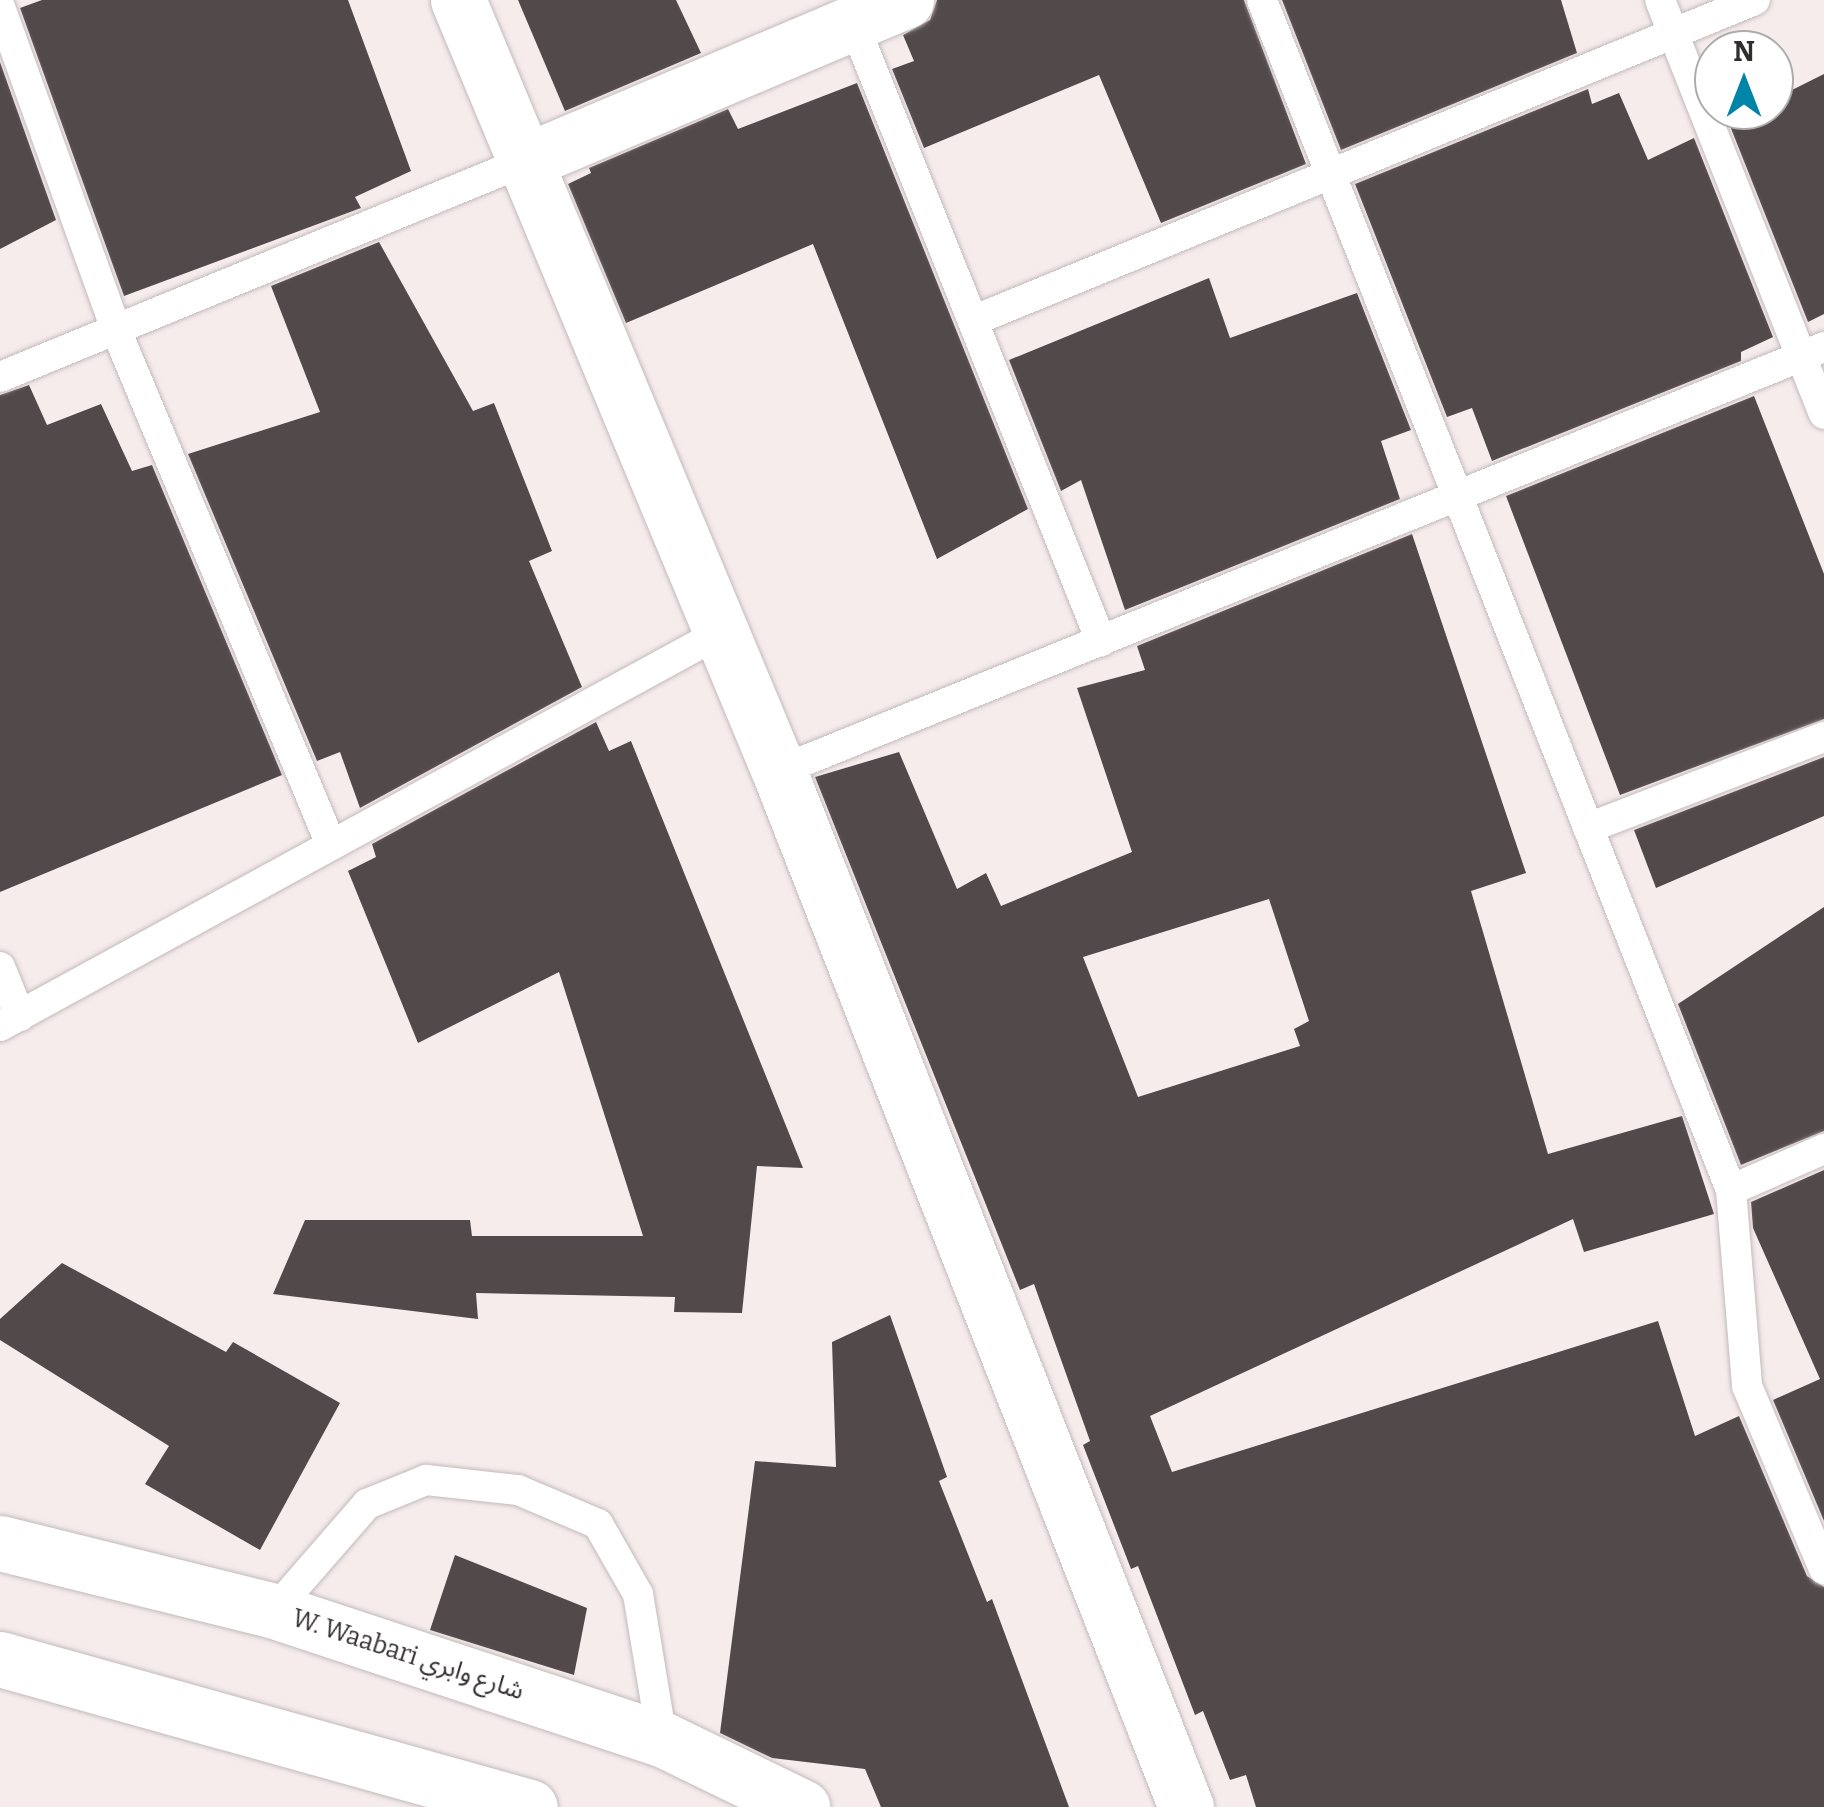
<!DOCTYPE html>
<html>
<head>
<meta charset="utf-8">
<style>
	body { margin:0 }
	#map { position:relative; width:1824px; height:1807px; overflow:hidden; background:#f6ecec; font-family:Bitter,"Noto Sans Arabic",serif }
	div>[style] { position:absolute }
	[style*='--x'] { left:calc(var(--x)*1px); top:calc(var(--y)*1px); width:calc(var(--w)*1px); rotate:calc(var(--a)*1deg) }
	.building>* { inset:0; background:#524a4a }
	.roads { filter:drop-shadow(0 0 2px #c3baba) drop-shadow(0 0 2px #c3baba) }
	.service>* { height:30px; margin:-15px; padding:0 15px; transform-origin:15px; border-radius:15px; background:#fff }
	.minor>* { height:55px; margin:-27.5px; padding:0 27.5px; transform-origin:27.5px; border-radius:27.5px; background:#fff }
	.tertiary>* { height:55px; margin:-27.5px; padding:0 27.5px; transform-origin:27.5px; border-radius:27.5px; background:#fff }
	.secondary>* { height:55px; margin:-27.5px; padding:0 27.5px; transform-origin:27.5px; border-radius:27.5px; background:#fff }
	span { translate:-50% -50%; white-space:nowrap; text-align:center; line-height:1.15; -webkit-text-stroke:10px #fff; paint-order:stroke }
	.street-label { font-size:25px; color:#322e2e }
	.north { position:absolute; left:1694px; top:30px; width:100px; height:100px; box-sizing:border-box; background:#fff; border:2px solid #adabab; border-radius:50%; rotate:0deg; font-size:28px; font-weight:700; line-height:40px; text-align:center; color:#322e2e }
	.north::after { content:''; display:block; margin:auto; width:35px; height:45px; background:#0084a7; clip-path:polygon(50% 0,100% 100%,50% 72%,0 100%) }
</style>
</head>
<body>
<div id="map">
	<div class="building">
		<div style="clip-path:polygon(42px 0,348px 0,411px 171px,355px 197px,361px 208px,124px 296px,20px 8px)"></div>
		<div style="clip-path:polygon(518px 0,676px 0,701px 53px,565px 111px)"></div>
		<div style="clip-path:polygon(937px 0,1244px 0,1306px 164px,1161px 223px,1099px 75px,924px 148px,892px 69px,914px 61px,903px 35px,930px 20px)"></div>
		<div style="clip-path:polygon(1282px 0,1561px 0,1577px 53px,1341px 150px)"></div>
		<div style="clip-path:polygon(0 62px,56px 220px,0 249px)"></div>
		<div style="clip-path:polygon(1824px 74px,1824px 314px,1808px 322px,1728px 121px,1751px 110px,1774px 110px,1774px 99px)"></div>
		<div style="clip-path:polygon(857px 83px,1028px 509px,937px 559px,813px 244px,626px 323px,568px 184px,591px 173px,589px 168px,728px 109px,738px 129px)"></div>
		<div style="clip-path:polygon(1588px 89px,1592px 104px,1619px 93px,1648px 160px,1694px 138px,1773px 337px,1741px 352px,1741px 361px,1492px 461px,1472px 408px,1447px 417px,1355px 184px)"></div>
		<div style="clip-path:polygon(379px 242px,473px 411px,494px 403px,552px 551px,529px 561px,582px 687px,360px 808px,340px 752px,317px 761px,188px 454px,320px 412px,271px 286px)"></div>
		<div style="clip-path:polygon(1209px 278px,1230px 338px,1357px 293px,1411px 430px,1381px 441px,1400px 499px,1125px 610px,1081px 480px,1061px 491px,1009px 360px)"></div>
		<div style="clip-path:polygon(29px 385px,47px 425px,101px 404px,132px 471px,152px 465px,282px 775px,0 892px,0 395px)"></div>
		<div style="clip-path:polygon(1754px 396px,1824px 574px,1824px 719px,1620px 795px,1506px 496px)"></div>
		<div style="clip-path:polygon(evenodd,1412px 534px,1526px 873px,1471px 891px,1548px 1154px,1682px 1116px,1714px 1214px,1584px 1252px,1573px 1219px,1150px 1416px,1172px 1472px,1658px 1321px,1695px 1436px,1739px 1416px,1807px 1576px,1824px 1587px,1824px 1807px,1256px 1807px,1246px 1775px,1230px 1780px,1203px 1711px,1195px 1715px,1138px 1566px,1131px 1569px,1083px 1445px,1090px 1441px,1034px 1284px,1020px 1290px,815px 777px,899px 752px,957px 889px,986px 873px,1001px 906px,1132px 852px,1077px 688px,1145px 670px,1137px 646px,1412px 534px,1269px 899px,1309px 1021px,1294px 1029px,1300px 1046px,1138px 1097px,1083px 957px,1269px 899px)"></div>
		<div style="clip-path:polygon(596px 722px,609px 751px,631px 741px,803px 1168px,757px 1166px,742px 1313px,674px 1312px,675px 1297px,476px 1293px,478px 1319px,273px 1294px,305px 1220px,470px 1220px,472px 1236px,643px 1236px,559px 972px,418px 1043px,348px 871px,376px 857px,372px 844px)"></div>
		<div style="clip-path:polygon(1824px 757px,1824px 816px,1656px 888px,1634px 830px)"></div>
		<div style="clip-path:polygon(1824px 907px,1824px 1131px,1741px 1165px,1678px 1004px)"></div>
		<div style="clip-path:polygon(1824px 1170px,1824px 1521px,1773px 1400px,1820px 1379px,1753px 1228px,1751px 1202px)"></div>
		<div style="clip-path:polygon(62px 1263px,226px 1352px,233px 1342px,340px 1403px,260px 1550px,145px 1484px,169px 1446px,0 1340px,0 1319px)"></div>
		<div style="clip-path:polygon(890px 1315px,947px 1477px,939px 1481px,987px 1602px,992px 1599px,1069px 1807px,881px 1807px,865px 1769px,772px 1758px,720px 1733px,755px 1461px,836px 1467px,832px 1342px)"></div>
		<div style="clip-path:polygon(455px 1555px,587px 1608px,574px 1675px,430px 1630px)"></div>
	</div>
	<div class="roads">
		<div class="service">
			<div style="--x:1262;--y:0;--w:1279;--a:68.49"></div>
			<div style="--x:1731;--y:1190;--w:197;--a:85.3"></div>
			<div style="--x:1747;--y:1386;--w:199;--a:67.2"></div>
			<div style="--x:1660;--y:0;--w:445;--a:68.4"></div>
			<div style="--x:0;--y:7;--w:343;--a:70.2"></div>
			<div style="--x:116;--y:330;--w:555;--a:67.32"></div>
			<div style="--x:849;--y:12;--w:678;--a:68.17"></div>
			<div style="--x:975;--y:320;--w:843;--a:-22.31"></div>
			<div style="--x:0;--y:377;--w:563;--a:-22.33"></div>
			<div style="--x:779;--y:771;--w:1128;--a:-22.08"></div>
			<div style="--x:1588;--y:828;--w:253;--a:-21.1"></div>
			<div style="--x:0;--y:967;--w:53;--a:67.8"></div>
			<div style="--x:0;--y:1026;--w:818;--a:-28.63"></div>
			<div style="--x:1731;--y:1190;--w:102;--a:-23.8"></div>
			<div style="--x:274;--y:1611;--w:142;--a:-49"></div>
			<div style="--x:367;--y:1504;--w:64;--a:-22.1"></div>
			<div style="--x:426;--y:1480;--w:93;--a:6.2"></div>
			<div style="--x:518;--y:1490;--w:87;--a:23"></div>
			<div style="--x:598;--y:1524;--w:81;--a:60.3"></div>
			<div style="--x:638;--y:1594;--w:147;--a:80.6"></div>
		</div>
		<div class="minor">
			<div style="--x:521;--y:163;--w:418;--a:-22.9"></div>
		</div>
		<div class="tertiary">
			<div style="--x:458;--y:0;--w:835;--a:67.4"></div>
			<div style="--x:779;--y:771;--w:1113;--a:68.55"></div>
		</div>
		<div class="secondary">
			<div style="--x:0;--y:1543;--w:282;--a:13.9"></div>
			<div style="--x:274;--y:1611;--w:409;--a:18.3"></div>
			<div style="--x:662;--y:1739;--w:156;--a:25.9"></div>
			<div style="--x:0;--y:1659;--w:550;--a:15.6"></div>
		</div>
	</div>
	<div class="street-label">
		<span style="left:408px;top:1655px;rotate:18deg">W. Waabari شارع وابري</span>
	</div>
	<div class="north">N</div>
</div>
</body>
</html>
